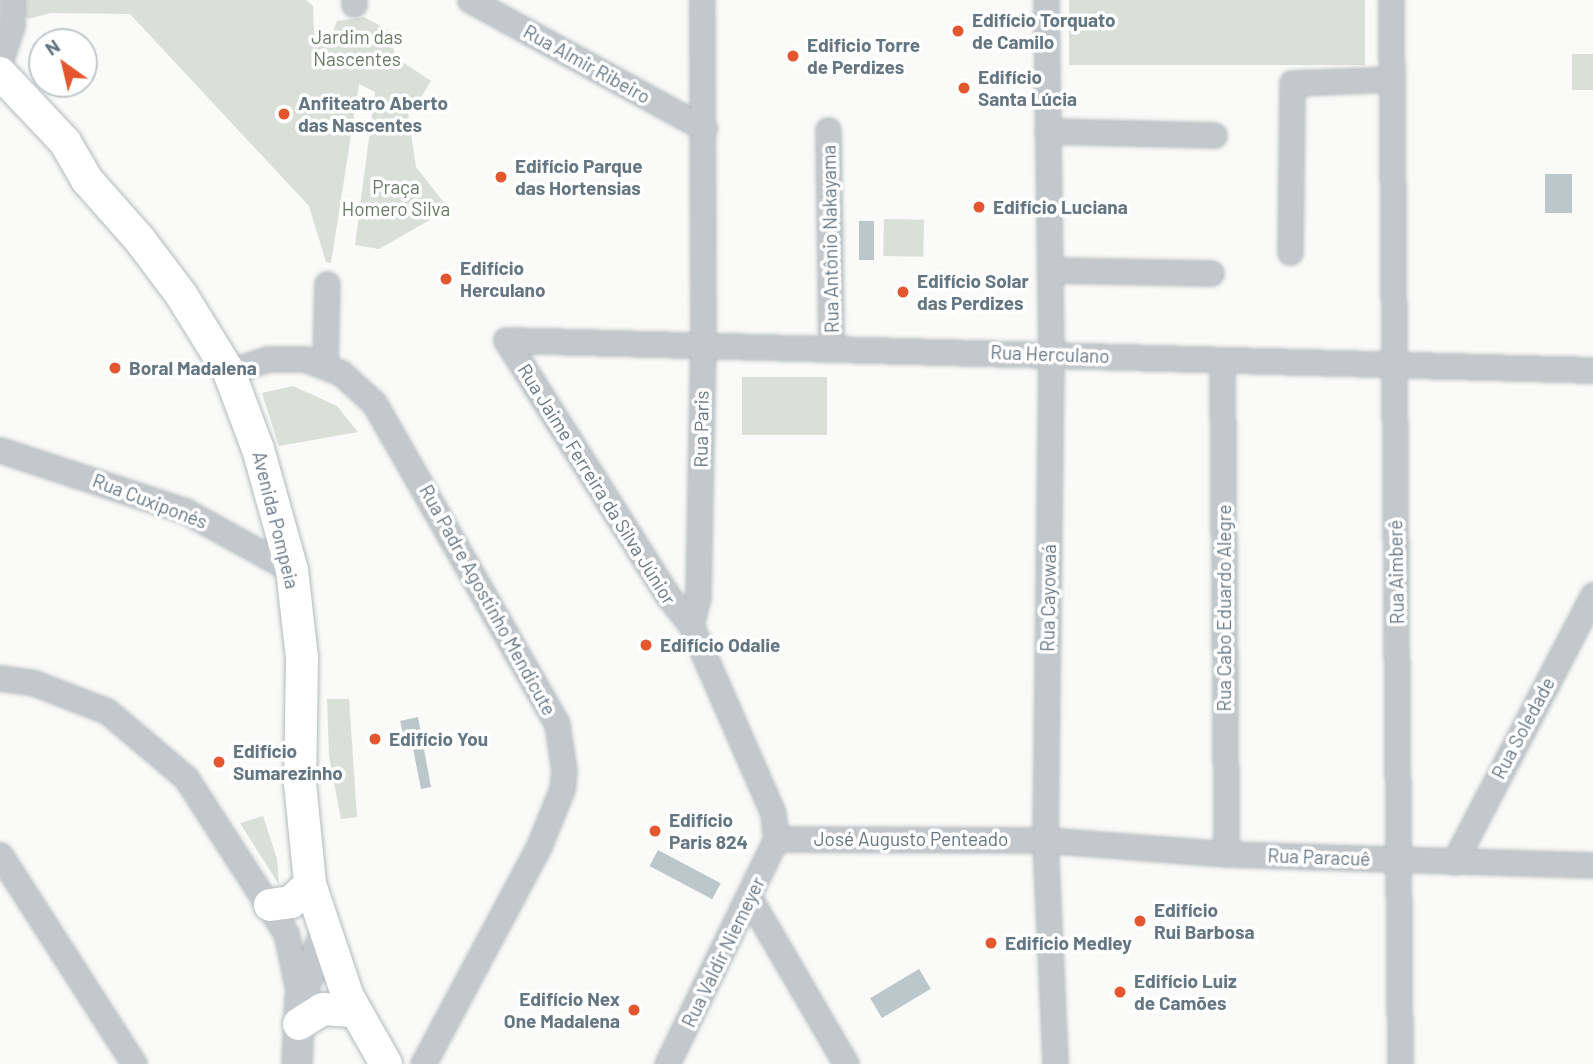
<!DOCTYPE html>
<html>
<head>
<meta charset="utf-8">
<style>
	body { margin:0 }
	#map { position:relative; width:1593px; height:1064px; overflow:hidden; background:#fafaf8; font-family:Barlow,sans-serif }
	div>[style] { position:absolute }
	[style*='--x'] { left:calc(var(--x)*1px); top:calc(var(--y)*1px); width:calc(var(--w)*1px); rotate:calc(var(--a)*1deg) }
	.green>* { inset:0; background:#dadfd7; transform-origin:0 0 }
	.water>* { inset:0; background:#bbc7cb; transform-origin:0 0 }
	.roads { filter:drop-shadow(0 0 2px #b3babf) drop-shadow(0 0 2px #b3babf) }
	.minor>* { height:23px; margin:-11.5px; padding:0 11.5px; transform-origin:11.5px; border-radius:11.5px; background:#c3c8cc }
	.tertiary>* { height:28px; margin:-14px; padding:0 14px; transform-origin:14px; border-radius:14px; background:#c3c8cc }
	.secondary>* { height:32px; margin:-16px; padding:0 16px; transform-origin:16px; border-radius:16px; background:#fff }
	.dots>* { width:19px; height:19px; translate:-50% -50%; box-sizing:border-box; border:4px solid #fff; border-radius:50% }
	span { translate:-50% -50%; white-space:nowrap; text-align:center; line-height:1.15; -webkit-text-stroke:7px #fff; paint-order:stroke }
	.poi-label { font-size:19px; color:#657683; font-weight:700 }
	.left { translate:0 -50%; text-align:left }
	.right { translate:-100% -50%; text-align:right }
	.park-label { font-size:19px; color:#687a64 }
	.street-label { font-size:19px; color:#657683 }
	.north { position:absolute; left:28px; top:28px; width:70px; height:70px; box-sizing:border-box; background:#fff; border:2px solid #c1c8cd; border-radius:50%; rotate:326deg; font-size:19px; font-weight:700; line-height:28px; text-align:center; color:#657683 }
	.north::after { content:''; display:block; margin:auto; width:24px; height:32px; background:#e4572e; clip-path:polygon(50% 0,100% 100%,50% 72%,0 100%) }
</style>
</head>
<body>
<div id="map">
	<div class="green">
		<div style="clip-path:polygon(21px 0,306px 0,313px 6px,314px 33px,332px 34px,337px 21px,364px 17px,392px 32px,389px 40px,398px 59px,431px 81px,414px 109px,407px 106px,416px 167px,449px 209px,379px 249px,355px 245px,375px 92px,359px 84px,331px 263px,326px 262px,309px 206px,130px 14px,51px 13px,28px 19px,21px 13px)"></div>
		<div style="left:1069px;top:0;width:296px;height:65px"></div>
		<div style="left:1572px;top:54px;width:21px;height:36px"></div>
		<div style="left:884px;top:219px;width:40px;height:37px;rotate:1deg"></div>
		<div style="left:827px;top:377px;width:58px;height:85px;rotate:90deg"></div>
		<div style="clip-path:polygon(293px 386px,337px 406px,358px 432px,279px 446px,262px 393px)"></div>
		<div style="clip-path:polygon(327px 699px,349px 699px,357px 817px,341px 819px,329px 756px)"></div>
		<div style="clip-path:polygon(263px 816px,277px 859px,279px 885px,240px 823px)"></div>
	</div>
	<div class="water">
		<div style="left:1545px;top:174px;width:27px;height:39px"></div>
		<div style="left:859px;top:221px;width:15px;height:39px"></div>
		<div style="clip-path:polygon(418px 717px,431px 787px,421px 789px,410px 733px,403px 733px,400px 721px)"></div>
		<div style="left:658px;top:850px;width:71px;height:18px;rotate:28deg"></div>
		<div style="left:919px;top:969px;width:23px;height:57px;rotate:59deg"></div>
	</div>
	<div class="roads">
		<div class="minor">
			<div style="--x:470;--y:0;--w:267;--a:28.7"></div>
			<div style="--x:1046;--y:0;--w:354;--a:89.2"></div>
			<div style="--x:1051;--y:354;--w:486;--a:90.7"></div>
			<div style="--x:1045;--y:840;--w:224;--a:87.4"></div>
			<div style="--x:1391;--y:0;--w:1064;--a:89.52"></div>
			<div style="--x:354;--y:4;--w:4;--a:-90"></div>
			<div style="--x:0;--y:62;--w:39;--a:-72"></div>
			<div style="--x:12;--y:25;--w:25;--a:-90"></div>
			<div style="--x:828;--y:130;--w:218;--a:89.2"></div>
			<div style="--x:1047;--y:131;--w:167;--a:1.4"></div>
			<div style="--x:1290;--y:252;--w:169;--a:-89.3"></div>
			<div style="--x:1292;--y:83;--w:100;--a:-2.3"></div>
			<div style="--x:1050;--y:270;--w:161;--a:1.1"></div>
			<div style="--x:506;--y:340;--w:1087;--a:1.58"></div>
			<div style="--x:506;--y:340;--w:302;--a:57.7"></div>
			<div style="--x:667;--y:595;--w:38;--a:51"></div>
			<div style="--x:1222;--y:361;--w:493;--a:89.5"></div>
			<div style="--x:325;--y:365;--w:81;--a:-88.6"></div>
			<div style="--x:229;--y:372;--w:40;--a:-18.9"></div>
			<div style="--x:267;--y:359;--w:38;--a:0"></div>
			<div style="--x:305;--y:359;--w:39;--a:21"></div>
			<div style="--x:341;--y:373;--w:45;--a:42.3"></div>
			<div style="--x:374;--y:403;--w:369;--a:60.3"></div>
			<div style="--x:557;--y:724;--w:48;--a:81.5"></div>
			<div style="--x:564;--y:771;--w:18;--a:96"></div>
			<div style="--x:562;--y:789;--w:61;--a:112"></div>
			<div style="--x:539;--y:846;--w:247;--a:118"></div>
			<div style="--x:0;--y:450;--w:195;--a:18.2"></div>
			<div style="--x:185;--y:511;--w:122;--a:28.9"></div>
			<div style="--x:0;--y:678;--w:34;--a:8"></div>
			<div style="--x:34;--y:683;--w:78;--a:21"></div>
			<div style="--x:107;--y:711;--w:104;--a:40.3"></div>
			<div style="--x:186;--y:778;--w:184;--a:57.2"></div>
			<div style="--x:286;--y:933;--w:67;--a:78"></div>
			<div style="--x:776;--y:839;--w:269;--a:0.2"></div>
			<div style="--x:1045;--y:840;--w:182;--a:4.4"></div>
			<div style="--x:1226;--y:854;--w:367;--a:1.7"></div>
			<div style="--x:0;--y:855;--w:248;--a:57.3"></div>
			<div style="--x:1454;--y:862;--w:301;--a:-62.5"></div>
			<div style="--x:750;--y:899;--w:191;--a:59.8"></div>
			<div style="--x:667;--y:1064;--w:250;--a:-64.2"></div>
			<div style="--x:776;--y:839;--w:26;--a:-97"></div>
			<div style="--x:773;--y:813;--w:205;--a:-113.6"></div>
			<div style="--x:691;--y:625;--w:30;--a:-76"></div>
			<div style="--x:698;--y:596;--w:252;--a:-88.9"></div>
			<div style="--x:703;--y:344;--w:344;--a:-90.2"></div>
		</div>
		<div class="tertiary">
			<div style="--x:297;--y:1064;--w:65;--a:-87.4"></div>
			<div style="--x:300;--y:999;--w:72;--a:-69.5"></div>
		</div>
		<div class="secondary">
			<div style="--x:0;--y:73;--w:95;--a:46.7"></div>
			<div style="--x:65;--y:142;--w:44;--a:59.9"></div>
			<div style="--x:87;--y:180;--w:80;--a:48.5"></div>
			<div style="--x:140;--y:240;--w:70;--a:53.1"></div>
			<div style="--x:182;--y:296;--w:89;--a:58.3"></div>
			<div style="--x:229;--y:372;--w:82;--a:69.4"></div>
			<div style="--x:258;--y:449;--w:126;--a:74.3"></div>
			<div style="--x:292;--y:570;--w:89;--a:83.5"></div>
			<div style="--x:302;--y:658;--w:125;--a:90.9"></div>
			<div style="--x:300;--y:783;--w:101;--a:84.3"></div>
			<div style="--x:310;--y:884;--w:119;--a:71.4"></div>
			<div style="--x:348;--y:997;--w:77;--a:60.4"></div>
			<div style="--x:270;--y:905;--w:21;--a:-8"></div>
			<div style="--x:291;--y:902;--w:26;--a:-43"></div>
			<div style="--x:299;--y:1024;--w:28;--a:-32"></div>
			<div style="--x:323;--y:1009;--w:32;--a:4"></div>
		</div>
	</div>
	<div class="dots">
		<div style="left:958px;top:31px;background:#e4572e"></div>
		<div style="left:793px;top:56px;background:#e4572e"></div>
		<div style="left:964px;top:88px;background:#e4572e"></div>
		<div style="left:284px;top:114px;background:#e4572e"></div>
		<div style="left:501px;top:177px;background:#e4572e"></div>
		<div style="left:979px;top:207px;background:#e4572e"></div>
		<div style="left:446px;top:279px;background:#e4572e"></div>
		<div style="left:903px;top:292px;background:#e4572e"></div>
		<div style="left:115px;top:368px;background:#e4572e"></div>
		<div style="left:646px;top:645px;background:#e4572e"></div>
		<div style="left:375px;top:739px;background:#e4572e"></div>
		<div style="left:219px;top:762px;background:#e4572e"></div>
		<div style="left:655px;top:831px;background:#e4572e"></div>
		<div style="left:1140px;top:921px;background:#e4572e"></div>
		<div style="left:991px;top:943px;background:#e4572e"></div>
		<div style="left:1120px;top:992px;background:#e4572e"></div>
		<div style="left:634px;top:1010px;background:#e4572e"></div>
	</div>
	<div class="poi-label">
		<span class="left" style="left:972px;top:31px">Edifício Torquato<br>de Camilo</span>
		<span class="left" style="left:807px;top:56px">Edificio Torre<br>de Perdizes</span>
		<span class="left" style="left:978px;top:88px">Edifício<br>Santa Lúcia</span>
		<span class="left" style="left:298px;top:114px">Anfiteatro Aberto<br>das Nascentes</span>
		<span class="left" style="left:515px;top:177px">Edifício Parque<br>das Hortensias</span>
		<span class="left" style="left:993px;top:207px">Edifício Luciana</span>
		<span class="left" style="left:460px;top:279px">Edifício<br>Herculano</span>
		<span class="left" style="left:917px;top:292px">Edifício Solar<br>das Perdizes</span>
		<span class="left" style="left:129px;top:368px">Boral Madalena</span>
		<span class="left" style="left:660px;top:645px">Edifício Odalie</span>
		<span class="left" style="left:389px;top:739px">Edifício You</span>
		<span class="left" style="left:233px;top:762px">Edifício<br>Sumarezinho</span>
		<span class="left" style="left:669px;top:831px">Edifício<br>Paris 824</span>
		<span class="left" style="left:1154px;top:921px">Edifício<br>Rui Barbosa</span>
		<span class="left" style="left:1005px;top:943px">Edifício Medley</span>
		<span class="left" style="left:1134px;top:992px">Edifício Luiz<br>de Camões</span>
		<span class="right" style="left:620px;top:1010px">Edifício Nex<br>One Madalena</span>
	</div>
	<div class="park-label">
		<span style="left:357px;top:48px">Jardim das<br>Nascentes</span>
		<span style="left:396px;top:198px">Praça<br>Homero Silva</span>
	</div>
	<div class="street-label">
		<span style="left:587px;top:64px;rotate:29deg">Rua Almir Ribeiro</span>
		<span style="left:830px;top:239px;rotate:-91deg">Rua Antônio Nakayama</span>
		<span style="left:1050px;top:354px;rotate:2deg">Rua Herculano</span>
		<span style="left:701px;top:429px;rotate:-89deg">Rua Paris</span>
		<span style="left:597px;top:484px;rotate:58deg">Rua Jaime Ferreira da Silva Júnior</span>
		<span style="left:150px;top:501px;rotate:21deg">Rua Cuxiponés</span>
		<span style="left:276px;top:520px;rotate:76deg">Avenida Pompeia</span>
		<span style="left:1396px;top:572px;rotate:-91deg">Rua Aimberê</span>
		<span style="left:1048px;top:598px;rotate:-89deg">Rua Cayowaá</span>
		<span style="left:488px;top:600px;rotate:61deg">Rua Padre Agostinho Mendicute</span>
		<span style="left:1224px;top:608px;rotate:-90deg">Rua Cabo Eduardo Alegre</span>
		<span style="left:1523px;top:728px;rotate:-62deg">Rua Soledade</span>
		<span style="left:911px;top:839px">José Augusto Penteado</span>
		<span style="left:1319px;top:857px;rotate:2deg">Rua Paracuê</span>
		<span style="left:723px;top:952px;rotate:-64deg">Rua Valdir Niemeyer</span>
	</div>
	<div class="north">N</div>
</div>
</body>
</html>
